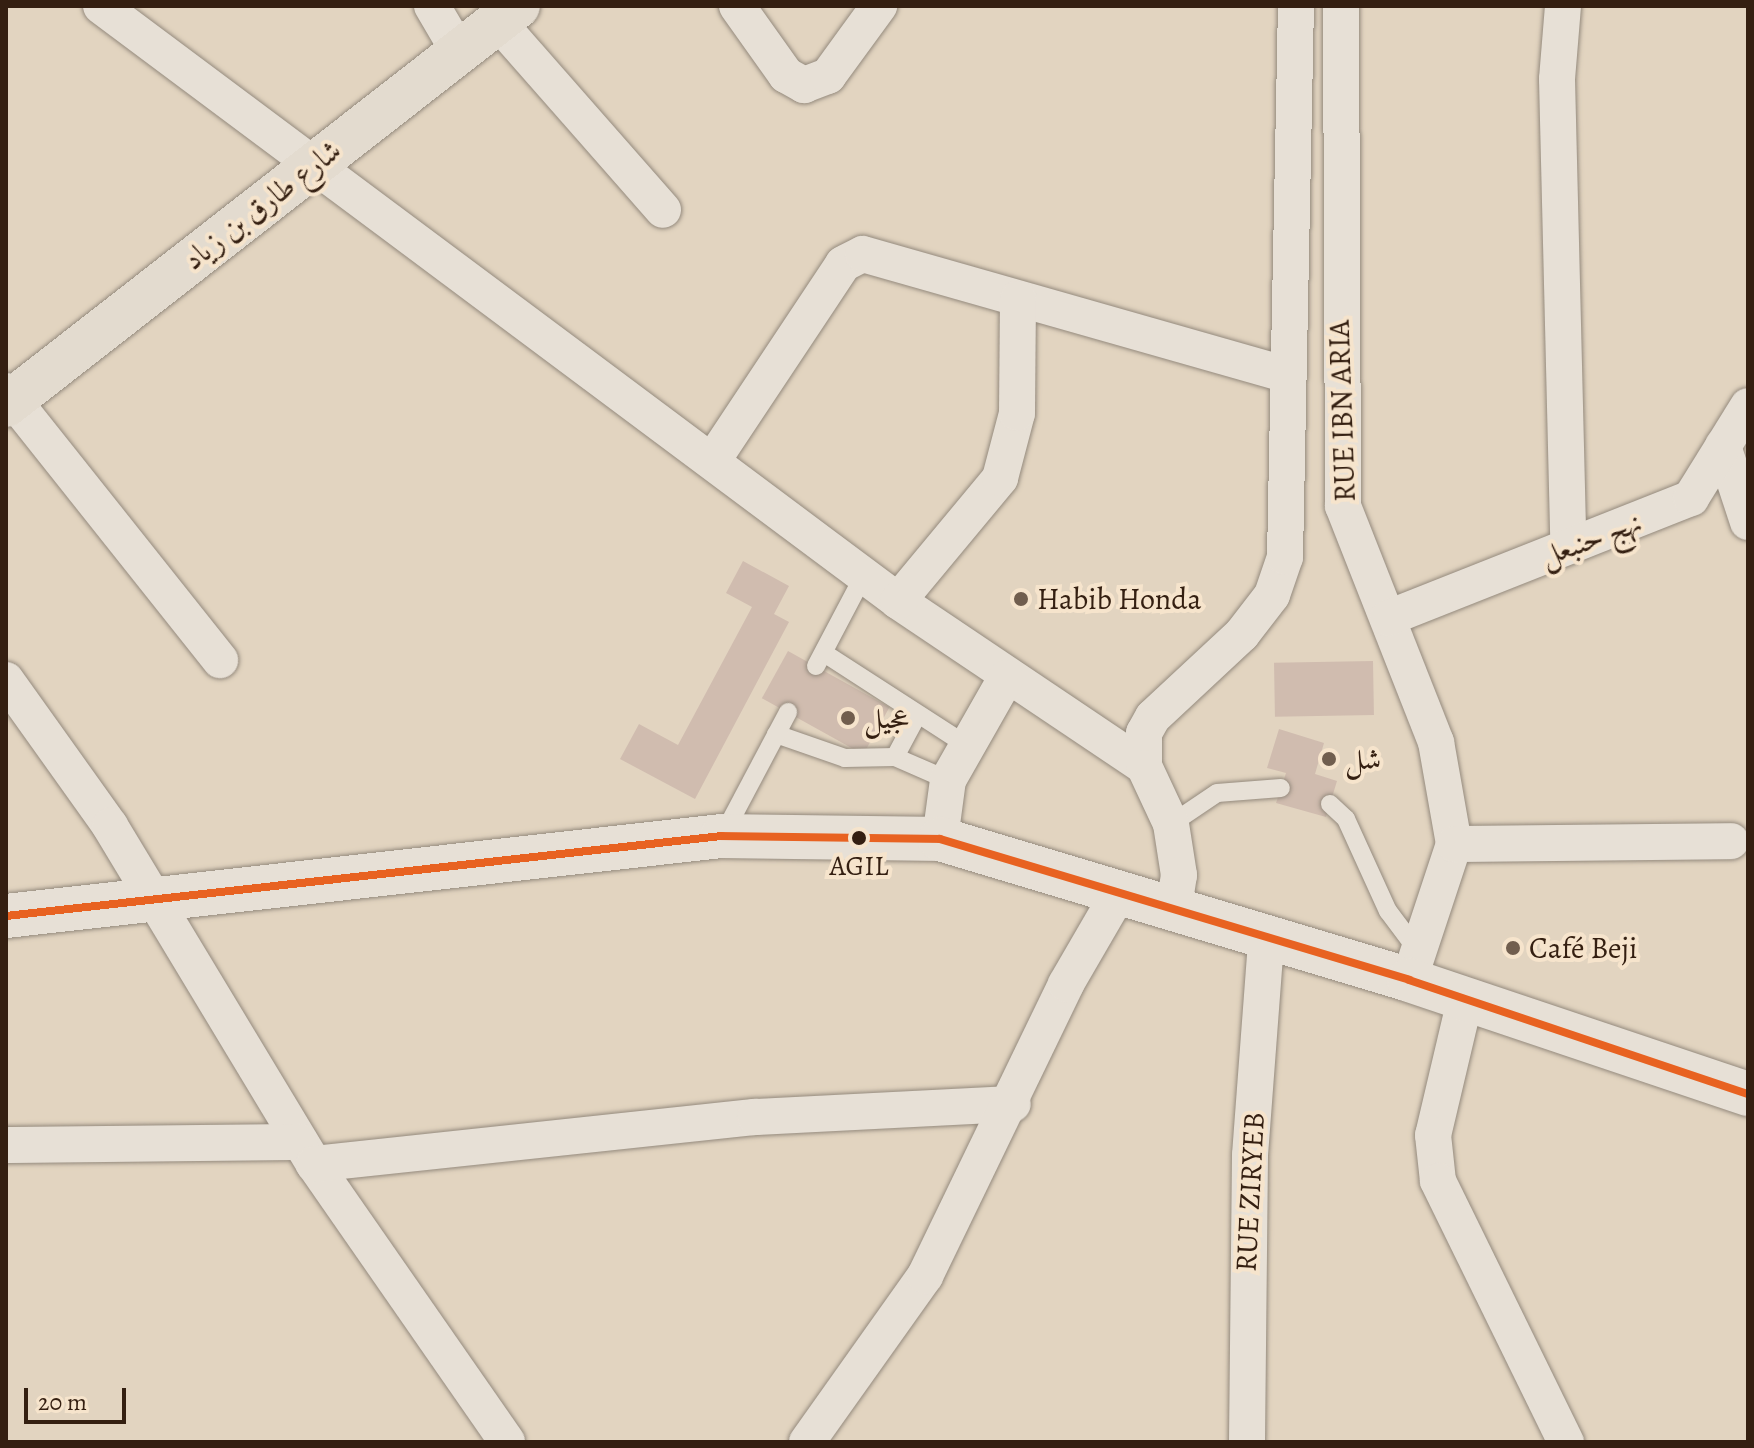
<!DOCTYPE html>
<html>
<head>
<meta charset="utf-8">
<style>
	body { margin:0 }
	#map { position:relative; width:1754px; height:1448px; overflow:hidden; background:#e2d4c0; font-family:Alegreya,Amiri,serif }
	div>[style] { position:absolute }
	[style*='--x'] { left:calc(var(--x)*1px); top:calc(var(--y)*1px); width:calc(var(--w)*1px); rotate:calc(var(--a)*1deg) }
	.building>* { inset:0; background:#d0bcaf; transform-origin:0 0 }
	.roads { filter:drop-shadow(0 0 2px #948a7d) drop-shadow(0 0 2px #948a7d) }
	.lane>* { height:18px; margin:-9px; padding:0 9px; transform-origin:9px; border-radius:9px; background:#e7e0d6 }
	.street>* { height:36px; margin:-18px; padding:0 18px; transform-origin:18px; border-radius:18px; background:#e7e0d6 }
	.secondary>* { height:44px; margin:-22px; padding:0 22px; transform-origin:22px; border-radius:22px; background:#e7e0d6 }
	.primary>* { height:44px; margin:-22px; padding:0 22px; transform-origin:22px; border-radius:22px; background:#e3dbcf }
	.bus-1>* { height:8px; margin:-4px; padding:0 4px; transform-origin:4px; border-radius:4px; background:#e86221 }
	.dots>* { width:22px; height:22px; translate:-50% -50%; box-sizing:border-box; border:4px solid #f6e4cc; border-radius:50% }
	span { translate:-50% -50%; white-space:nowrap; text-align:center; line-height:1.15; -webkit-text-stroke:8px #f6e4cc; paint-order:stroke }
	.bus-label { font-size:28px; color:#341f11 }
	.street-label { font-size:30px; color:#341f11 }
	.poi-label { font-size:30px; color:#341f11 }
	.left { translate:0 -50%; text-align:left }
	.frame { position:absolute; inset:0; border:8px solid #341f11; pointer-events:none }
	.scale { position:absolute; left:24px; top:1388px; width:102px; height:36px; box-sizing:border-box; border:4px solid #341f11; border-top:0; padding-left:10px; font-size:24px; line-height:28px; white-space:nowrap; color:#341f11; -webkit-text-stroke:6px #f6e4cc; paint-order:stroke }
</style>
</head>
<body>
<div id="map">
	<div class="building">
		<div style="clip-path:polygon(743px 561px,789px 586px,774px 614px,789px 622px,695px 799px,620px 759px,639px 724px,678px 745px,752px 607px,726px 593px)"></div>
		<div style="left:788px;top:651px;width:116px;height:54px;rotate:29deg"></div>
		<div style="left:1373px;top:661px;width:54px;height:99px;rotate:89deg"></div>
		<div style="clip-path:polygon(1279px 729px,1324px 743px,1315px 774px,1337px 781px,1326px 817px,1276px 803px,1286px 773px,1267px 768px)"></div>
	</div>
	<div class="roads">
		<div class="lane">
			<div style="--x:824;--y:653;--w:166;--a:32.9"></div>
			<div style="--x:816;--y:666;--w:103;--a:-62.2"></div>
			<div style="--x:776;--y:734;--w:73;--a:19.2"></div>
			<div style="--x:845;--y:758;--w:50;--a:-1.1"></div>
			<div style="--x:895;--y:757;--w:58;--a:23.5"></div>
			<div style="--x:895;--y:757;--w:47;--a:-61.8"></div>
			<div style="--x:1330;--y:804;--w:22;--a:43"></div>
			<div style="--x:1346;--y:819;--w:101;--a:65.5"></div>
			<div style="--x:1388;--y:911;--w:50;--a:53.1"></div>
			<div style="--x:1171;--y:824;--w:55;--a:-34"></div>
			<div style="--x:1217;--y:793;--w:64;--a:-4.5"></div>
			<div style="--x:724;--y:833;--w:137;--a:-62.1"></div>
		</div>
		<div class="street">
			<div style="--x:101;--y:6;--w:995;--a:36.74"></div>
			<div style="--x:898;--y:601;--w:296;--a:33.9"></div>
			<div style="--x:1144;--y:766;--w:64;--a:65"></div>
			<div style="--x:1171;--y:824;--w:52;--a:81.1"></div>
			<div style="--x:1179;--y:875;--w:36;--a:99"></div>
			<div style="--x:432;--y:6;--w:53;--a:59.6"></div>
			<div style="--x:737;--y:6;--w:85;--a:54.6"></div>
			<div style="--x:786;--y:75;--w:21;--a:29"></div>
			<div style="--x:804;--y:85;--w:26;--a:-21"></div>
			<div style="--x:828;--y:76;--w:87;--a:-53.9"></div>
			<div style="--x:1341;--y:6;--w:500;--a:89.77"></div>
			<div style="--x:1343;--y:506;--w:254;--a:68.5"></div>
			<div style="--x:1436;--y:742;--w:104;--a:80"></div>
			<div style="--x:1454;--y:844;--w:143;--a:108.3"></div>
			<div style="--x:1563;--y:6;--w:73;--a:94.7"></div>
			<div style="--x:1557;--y:79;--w:466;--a:88.6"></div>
			<div style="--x:498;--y:22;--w:250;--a:48.7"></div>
			<div style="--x:6;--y:391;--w:344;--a:51.5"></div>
			<div style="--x:1723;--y:446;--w:80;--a:71.8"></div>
			<div style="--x:713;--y:460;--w:235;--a:-56.4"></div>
			<div style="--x:843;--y:264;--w:22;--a:-27"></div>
			<div style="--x:863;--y:254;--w:442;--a:15.9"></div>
			<div style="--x:898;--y:601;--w:160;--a:-50.3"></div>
			<div style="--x:1000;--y:478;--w:67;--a:-75.3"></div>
			<div style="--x:1017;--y:413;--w:114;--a:-89.5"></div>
			<div style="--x:1388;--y:618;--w:326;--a:-21.6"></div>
			<div style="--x:1691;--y:498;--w:108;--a:-58.2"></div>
			<div style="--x:6;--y:680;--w:179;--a:54.5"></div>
			<div style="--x:110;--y:826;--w:395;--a:58.9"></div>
			<div style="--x:314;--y:1164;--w:338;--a:55.2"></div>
			<div style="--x:1144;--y:766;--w:33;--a:-90"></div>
			<div style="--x:1144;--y:733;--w:18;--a:-61"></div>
			<div style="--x:1153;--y:717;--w:122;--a:-43"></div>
			<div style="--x:1242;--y:634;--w:49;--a:-52.4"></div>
			<div style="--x:1272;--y:595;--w:40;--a:-71.1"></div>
			<div style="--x:1285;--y:557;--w:551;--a:-88.86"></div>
			<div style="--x:940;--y:839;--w:60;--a:-82.3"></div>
			<div style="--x:948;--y:780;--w:117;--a:-60.4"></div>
			<div style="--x:1454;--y:844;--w:277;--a:-0.6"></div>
			<div style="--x:1465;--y:1000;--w:139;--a:103.3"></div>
			<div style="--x:1433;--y:1135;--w:46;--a:83.8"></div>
			<div style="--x:1438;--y:1181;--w:291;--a:63.9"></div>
			<div style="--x:6;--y:1145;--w:294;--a:-0.6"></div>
			<div style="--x:314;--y:1164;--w:443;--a:-6.1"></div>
			<div style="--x:755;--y:1117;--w:258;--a:-2.9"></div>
			<div style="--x:807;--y:1442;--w:204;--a:-54.6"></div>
			<div style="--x:925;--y:1276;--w:324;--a:-64.2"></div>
			<div style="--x:1066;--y:984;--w:108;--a:-59.9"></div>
			<div style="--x:1247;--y:1442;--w:287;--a:-89.4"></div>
			<div style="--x:1250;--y:1155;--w:215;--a:-85.7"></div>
		</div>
		<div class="secondary">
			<div style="--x:6;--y:916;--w:720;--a:-6.38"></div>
			<div style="--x:722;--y:836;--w:218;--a:0.8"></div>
			<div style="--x:940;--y:839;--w:490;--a:16.7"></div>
			<div style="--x:1409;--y:980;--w:358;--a:18.6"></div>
		</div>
		<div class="primary">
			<div style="--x:6;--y:405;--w:649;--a:-37.93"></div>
		</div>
	</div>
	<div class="bus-1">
		<div style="--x:6;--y:916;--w:720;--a:-6.38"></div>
		<div style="--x:722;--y:836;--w:218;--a:0.8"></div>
		<div style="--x:940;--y:839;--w:490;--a:16.7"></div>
		<div style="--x:1409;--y:980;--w:358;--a:18.6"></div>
	</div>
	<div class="dots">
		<div style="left:1021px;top:599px;background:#715e4e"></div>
		<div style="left:848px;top:718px;background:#715e4e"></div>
		<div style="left:1329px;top:759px;background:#715e4e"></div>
		<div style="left:859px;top:838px;background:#341f11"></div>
		<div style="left:1513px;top:948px;background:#715e4e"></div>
	</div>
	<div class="bus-label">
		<span style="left:859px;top:866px">AGIL</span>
	</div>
	<div class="street-label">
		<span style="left:262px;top:205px;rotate:-38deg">شارع طارق بن زياد</span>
		<span style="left:1342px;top:411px;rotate:-92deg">RUE IBN ARIA</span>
		<span style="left:1591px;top:539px;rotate:-20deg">نهج حنبعل</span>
		<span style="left:1250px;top:1192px;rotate:-87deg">RUE ZIRYEB</span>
	</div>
	<div class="poi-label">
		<span class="left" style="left:1037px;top:599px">Habib Honda</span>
		<span class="left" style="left:864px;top:718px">عجيل</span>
		<span class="left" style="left:1345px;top:759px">شل</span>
		<span class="left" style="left:1529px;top:948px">Café Beji</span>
	</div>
	<div class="frame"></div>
	<div class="scale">20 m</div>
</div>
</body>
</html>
